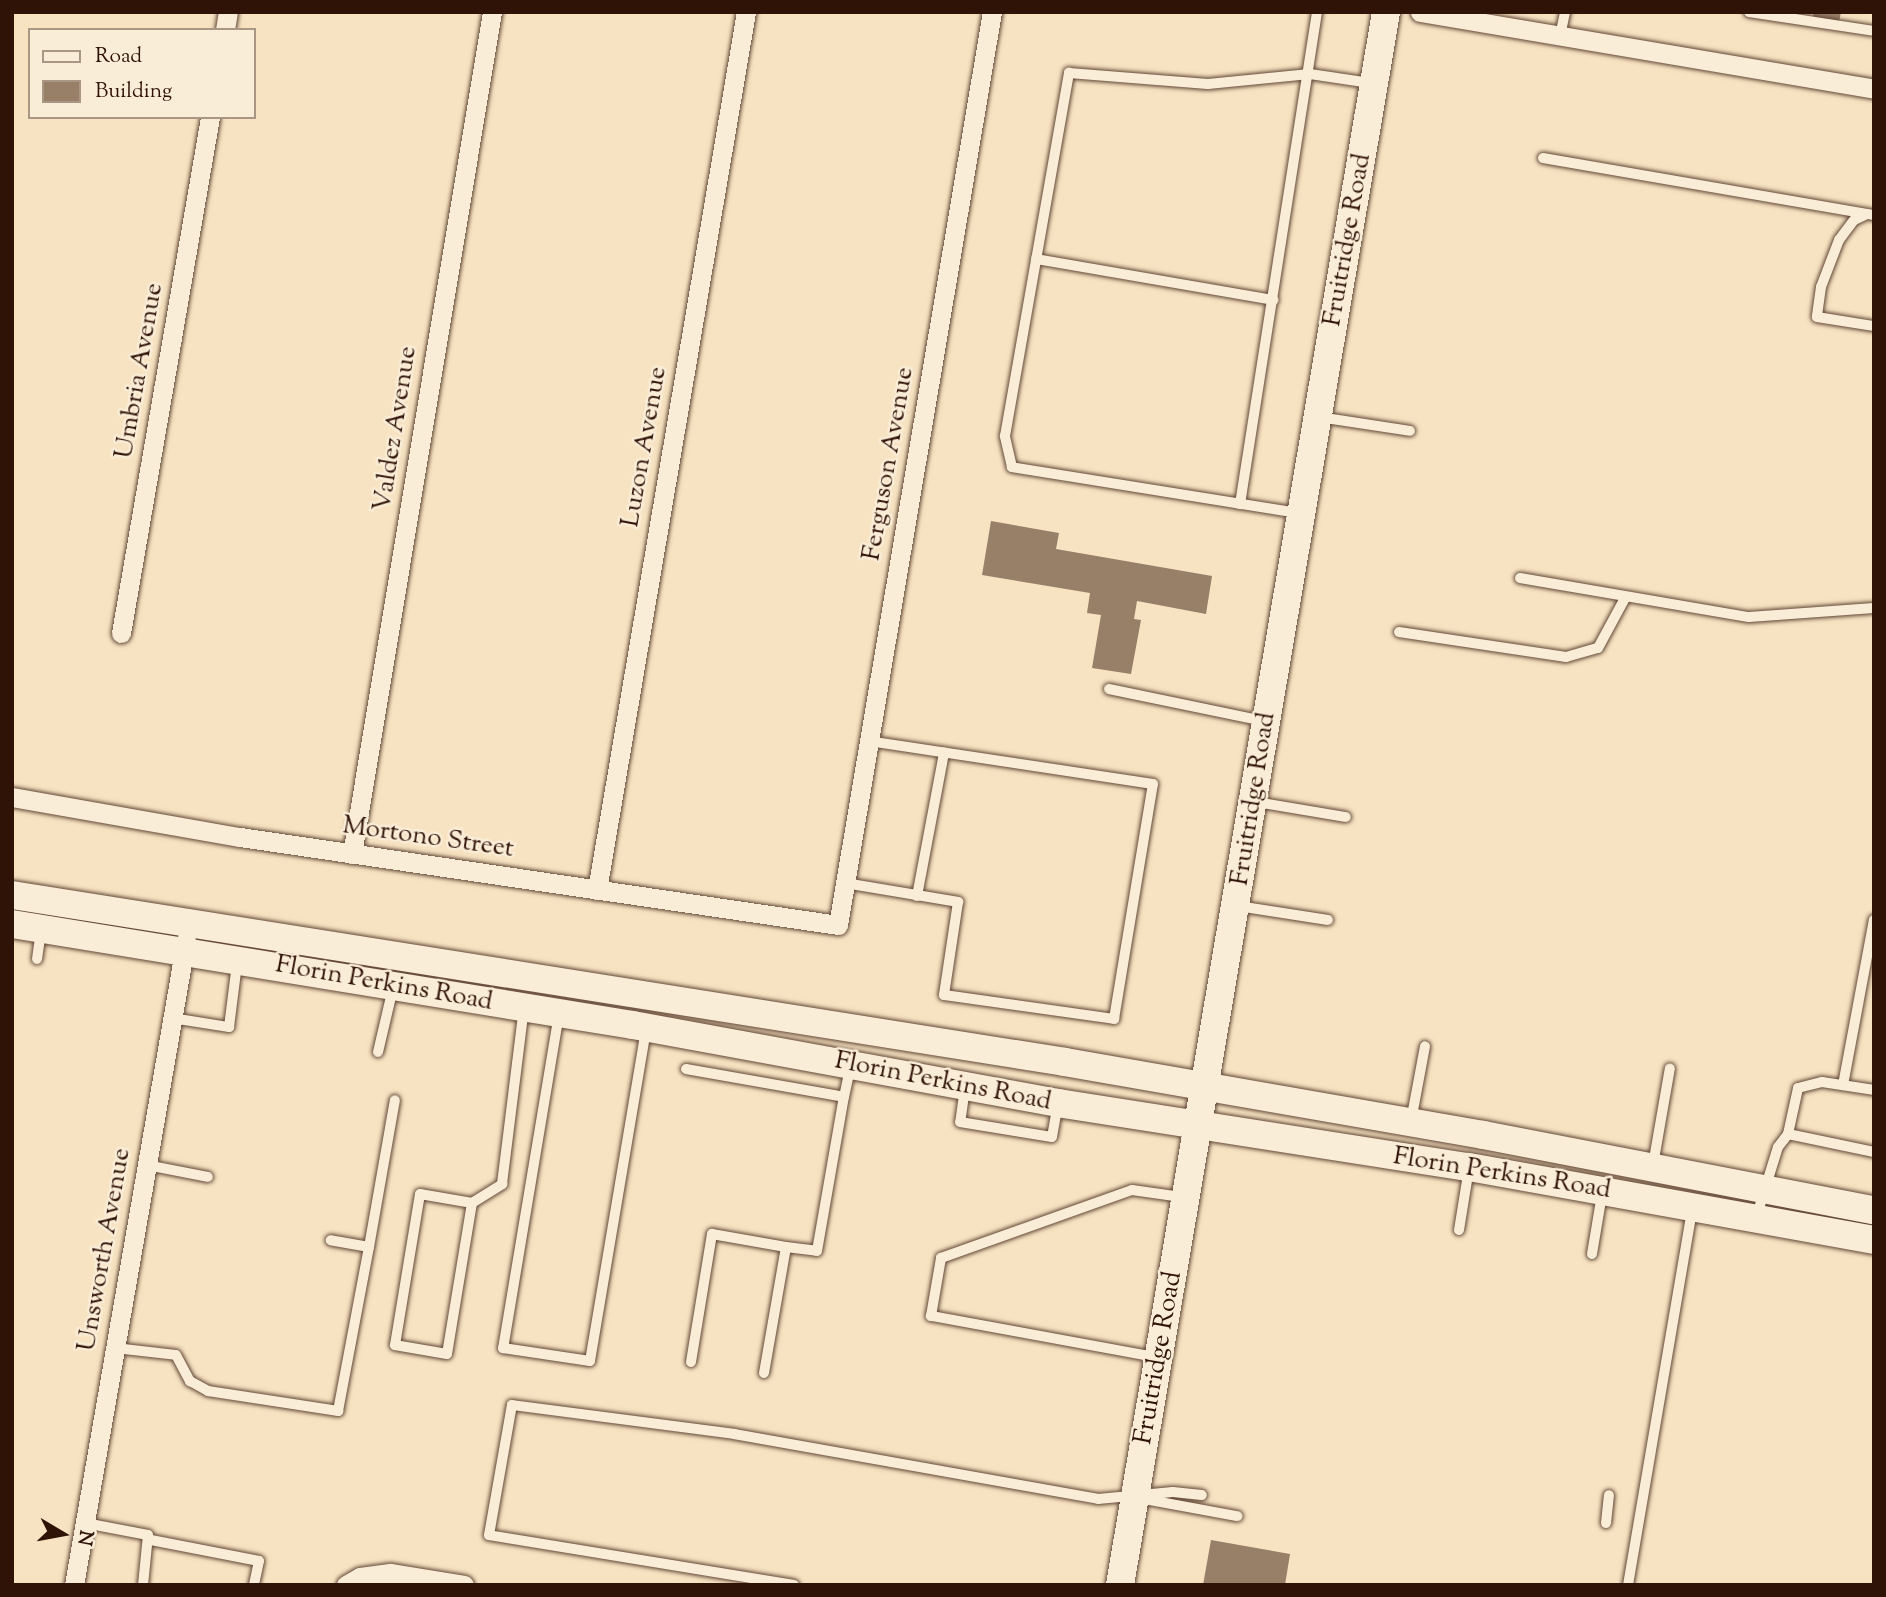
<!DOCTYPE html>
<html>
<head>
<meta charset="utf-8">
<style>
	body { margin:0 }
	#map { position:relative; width:1886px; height:1597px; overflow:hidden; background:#f7e3c2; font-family:"Sorts Mill Goudy",serif }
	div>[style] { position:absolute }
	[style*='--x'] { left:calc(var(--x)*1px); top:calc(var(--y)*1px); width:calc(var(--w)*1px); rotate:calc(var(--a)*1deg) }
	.building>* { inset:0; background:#977f68 }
	.roads { filter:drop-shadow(0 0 2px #624736) drop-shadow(0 0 2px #624736) }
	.lane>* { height:10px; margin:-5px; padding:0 5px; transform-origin:5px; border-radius:5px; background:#faedd7 }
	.street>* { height:19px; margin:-9.5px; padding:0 9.5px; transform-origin:9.5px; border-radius:9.5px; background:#faedd7 }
	.secondary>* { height:28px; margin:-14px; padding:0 14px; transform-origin:14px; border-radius:14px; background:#faedd7 }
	span { translate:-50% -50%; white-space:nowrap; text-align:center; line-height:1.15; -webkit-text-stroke:5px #faedd7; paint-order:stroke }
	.street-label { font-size:26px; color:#301307 }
	.frame { position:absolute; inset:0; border:14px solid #301307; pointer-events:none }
	.legend { position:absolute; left:28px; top:28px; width:228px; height:91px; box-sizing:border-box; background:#faedd7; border:2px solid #a99684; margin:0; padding:9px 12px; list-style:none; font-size:21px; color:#301307 }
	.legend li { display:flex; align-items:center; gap:14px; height:35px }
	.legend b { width:35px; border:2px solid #a99684 }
	.north { position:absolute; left:28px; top:1499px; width:70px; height:70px; -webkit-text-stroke:5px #faedd7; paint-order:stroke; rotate:100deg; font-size:19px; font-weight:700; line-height:28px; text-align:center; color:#301307 }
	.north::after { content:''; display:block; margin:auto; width:24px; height:32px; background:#301307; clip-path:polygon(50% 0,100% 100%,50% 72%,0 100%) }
</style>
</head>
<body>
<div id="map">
	<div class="building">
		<div style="clip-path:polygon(1814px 12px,1841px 12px,1839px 22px,1813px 17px)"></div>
		<div style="clip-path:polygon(991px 521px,1059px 533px,1056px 549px,1212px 576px,1206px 614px,1137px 601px,1134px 619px,1141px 620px,1131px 674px,1092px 668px,1101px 615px,1087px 613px,1090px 593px,982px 575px)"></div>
		<div style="clip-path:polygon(1211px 1540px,1290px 1554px,1285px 1585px,1203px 1585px)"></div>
	</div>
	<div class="roads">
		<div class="lane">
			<div style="--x:1749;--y:12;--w:126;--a:8.6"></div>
			<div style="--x:1560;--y:36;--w:25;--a:-78"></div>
			<div style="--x:1543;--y:158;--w:336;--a:9.8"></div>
			<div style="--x:1867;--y:214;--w:14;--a:155"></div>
			<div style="--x:1854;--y:220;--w:25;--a:127"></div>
			<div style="--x:1839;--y:240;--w:50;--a:111"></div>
			<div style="--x:1821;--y:287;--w:30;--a:98"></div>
			<div style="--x:1817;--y:317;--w:58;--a:9"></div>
			<div style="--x:1036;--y:259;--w:241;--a:9.8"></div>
			<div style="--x:1319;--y:417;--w:92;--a:8.7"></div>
			<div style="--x:1240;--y:504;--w:498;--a:-81.1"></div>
			<div style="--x:1298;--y:513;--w:290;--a:-170.9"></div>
			<div style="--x:1012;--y:467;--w:32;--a:-103"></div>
			<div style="--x:1005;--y:436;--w:369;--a:-80"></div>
			<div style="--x:1069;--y:73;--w:139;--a:4.5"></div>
			<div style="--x:1208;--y:84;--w:102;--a:-5.6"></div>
			<div style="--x:1310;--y:74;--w:61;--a:8.5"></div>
			<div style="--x:1520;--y:578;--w:232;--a:9.7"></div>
			<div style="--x:1749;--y:617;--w:125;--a:-4.1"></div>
			<div style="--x:1399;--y:632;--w:169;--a:8.5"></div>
			<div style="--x:1566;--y:657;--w:33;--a:-16"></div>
			<div style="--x:1598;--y:648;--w:57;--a:-61.6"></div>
			<div style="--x:1109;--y:689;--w:157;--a:11.7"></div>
			<div style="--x:1256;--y:802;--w:91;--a:9.5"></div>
			<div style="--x:845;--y:883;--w:115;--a:9.5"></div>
			<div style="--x:958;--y:902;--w:94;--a:98.6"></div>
			<div style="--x:944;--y:995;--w:172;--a:8"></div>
			<div style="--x:1114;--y:1019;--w:238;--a:-80.6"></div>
			<div style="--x:1153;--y:784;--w:287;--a:-171.4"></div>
			<div style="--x:917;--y:896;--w:146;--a:-79.3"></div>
			<div style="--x:1238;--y:906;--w:91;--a:8.8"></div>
			<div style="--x:37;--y:959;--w:28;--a:-82"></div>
			<div style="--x:559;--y:1014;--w:339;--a:99.5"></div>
			<div style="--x:503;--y:1348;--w:88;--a:8.5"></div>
			<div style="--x:590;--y:1361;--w:335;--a:-80.4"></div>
			<div style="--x:172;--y:1018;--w:58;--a:9"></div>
			<div style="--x:229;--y:1027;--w:64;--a:-82.8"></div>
			<div style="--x:378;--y:1052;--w:66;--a:-76.8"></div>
			<div style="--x:686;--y:1069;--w:160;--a:10"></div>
			<div style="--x:844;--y:1097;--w:30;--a:-78"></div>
			<div style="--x:1843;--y:1085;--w:168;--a:-79.4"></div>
			<div style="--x:965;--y:1088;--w:34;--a:98"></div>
			<div style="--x:960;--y:1122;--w:93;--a:9.3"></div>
			<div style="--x:1052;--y:1137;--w:34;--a:-80"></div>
			<div style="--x:1411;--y:1121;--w:76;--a:-79.4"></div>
			<div style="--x:1788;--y:1134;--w:47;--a:-77.7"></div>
			<div style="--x:1798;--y:1088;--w:25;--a:-14"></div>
			<div style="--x:1822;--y:1082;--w:53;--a:8.7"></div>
			<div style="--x:147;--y:1165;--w:62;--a:11.1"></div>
			<div style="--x:1653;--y:1165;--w:98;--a:-80.1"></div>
			<div style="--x:420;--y:1194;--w:53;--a:9.8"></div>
			<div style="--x:472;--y:1203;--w:153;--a:99.4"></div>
			<div style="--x:447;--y:1354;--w:53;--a:-170.2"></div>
			<div style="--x:395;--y:1345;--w:153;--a:-80.6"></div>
			<div style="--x:472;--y:1203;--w:36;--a:-32"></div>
			<div style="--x:502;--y:1184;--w:177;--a:-82.9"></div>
			<div style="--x:1756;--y:1218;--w:74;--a:-72.8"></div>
			<div style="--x:1778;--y:1147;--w:16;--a:-52"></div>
			<div style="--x:1788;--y:1134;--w:88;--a:11.8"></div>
			<div style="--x:1459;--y:1230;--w:63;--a:-80.8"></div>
			<div style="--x:369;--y:1247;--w:149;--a:-80"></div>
			<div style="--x:1592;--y:1254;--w:61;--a:-80.5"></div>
			<div style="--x:115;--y:1348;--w:61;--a:6.5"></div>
			<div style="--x:176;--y:1355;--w:30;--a:62"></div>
			<div style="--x:190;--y:1381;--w:21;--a:29"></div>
			<div style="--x:208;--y:1391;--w:132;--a:8.7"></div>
			<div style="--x:338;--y:1411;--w:167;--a:-79.3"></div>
			<div style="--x:369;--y:1247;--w:39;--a:-170"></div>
			<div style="--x:1155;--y:1357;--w:228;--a:-169.6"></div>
			<div style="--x:931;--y:1316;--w:59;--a:-80.2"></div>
			<div style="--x:941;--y:1258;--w:203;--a:-19.6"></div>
			<div style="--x:1132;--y:1190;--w:50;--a:8"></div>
			<div style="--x:691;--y:1362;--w:130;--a:-80.7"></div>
			<div style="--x:712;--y:1234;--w:75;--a:10"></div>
			<div style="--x:764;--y:1373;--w:128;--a:-80.1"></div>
			<div style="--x:786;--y:1247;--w:31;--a:7"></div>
			<div style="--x:817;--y:1251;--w:156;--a:-80.1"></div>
			<div style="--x:1144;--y:1499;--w:95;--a:10.4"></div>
			<div style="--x:85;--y:1523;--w:64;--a:10.8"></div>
			<div style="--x:148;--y:1535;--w:50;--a:95.7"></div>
			<div style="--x:1606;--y:1523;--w:28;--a:-84"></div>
			<div style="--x:151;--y:1540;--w:110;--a:11"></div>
			<div style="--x:259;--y:1561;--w:25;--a:102"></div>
			<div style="--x:794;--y:1585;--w:309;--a:-170.7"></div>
			<div style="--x:489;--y:1535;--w:132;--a:-80"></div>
			<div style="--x:512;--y:1405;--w:224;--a:7.4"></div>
			<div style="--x:734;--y:1434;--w:370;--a:10.1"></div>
			<div style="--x:1098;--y:1499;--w:75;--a:-5.3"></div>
			<div style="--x:1173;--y:1492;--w:29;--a:6"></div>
			<div style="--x:1628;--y:1585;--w:380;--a:-80.3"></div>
		</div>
		<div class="street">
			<div style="--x:1420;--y:12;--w:460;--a:9.6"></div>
			<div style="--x:225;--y:30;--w:18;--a:-81"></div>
			<div style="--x:121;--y:633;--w:524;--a:-80.21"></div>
			<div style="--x:12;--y:797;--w:231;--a:10"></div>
			<div style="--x:240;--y:837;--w:604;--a:8.37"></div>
			<div style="--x:838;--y:925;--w:926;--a:-80.43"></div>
			<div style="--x:352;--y:854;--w:854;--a:-80.56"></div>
			<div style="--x:597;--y:890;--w:891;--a:-80.37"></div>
			<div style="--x:74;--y:1585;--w:655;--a:-80.15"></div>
			<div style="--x:346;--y:1585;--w:16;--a:-30"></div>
			<div style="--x:360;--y:1577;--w:30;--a:-8"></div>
			<div style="--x:390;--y:1573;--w:75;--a:9.2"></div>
		</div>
		<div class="secondary">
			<div style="--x:12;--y:895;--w:1066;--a:9.01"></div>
			<div style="--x:1065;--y:1062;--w:424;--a:9.9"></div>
			<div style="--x:1483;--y:1135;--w:398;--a:10.9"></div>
			<div style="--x:12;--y:924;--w:629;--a:9.24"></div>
			<div style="--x:633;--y:1025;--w:432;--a:10.4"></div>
			<div style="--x:1058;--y:1103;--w:416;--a:8.9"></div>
			<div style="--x:1469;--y:1167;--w:412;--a:10.2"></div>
			<div style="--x:1120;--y:1585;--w:1595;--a:-80.4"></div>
		</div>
	</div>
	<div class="street-label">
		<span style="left:1348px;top:240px;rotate:-80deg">Fruitridge Road</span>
		<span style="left:140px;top:371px;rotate:-80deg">Umbria Avenue</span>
		<span style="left:396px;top:429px;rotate:-81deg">Valdez Avenue</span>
		<span style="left:645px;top:447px;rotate:-80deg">Luzon Avenue</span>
		<span style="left:889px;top:464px;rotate:-80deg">Ferguson Avenue</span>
		<span style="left:1254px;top:799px;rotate:-81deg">Fruitridge Road</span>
		<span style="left:428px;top:838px;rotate:8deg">Mortono Street</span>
		<span style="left:384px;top:984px;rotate:10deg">Florin Perkins Road</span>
		<span style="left:943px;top:1082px;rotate:11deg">Florin Perkins Road</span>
		<span style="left:1502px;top:1174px;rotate:9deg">Florin Perkins Road</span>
		<span style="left:105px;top:1250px;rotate:-80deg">Unsworth Avenue</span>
		<span style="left:1159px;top:1358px;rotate:-80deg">Fruitridge Road</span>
	</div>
	<div class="frame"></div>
	<ul class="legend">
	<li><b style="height:9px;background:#faedd7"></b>Road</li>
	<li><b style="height:19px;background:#977f68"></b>Building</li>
	</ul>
	<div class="north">N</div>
</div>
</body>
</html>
